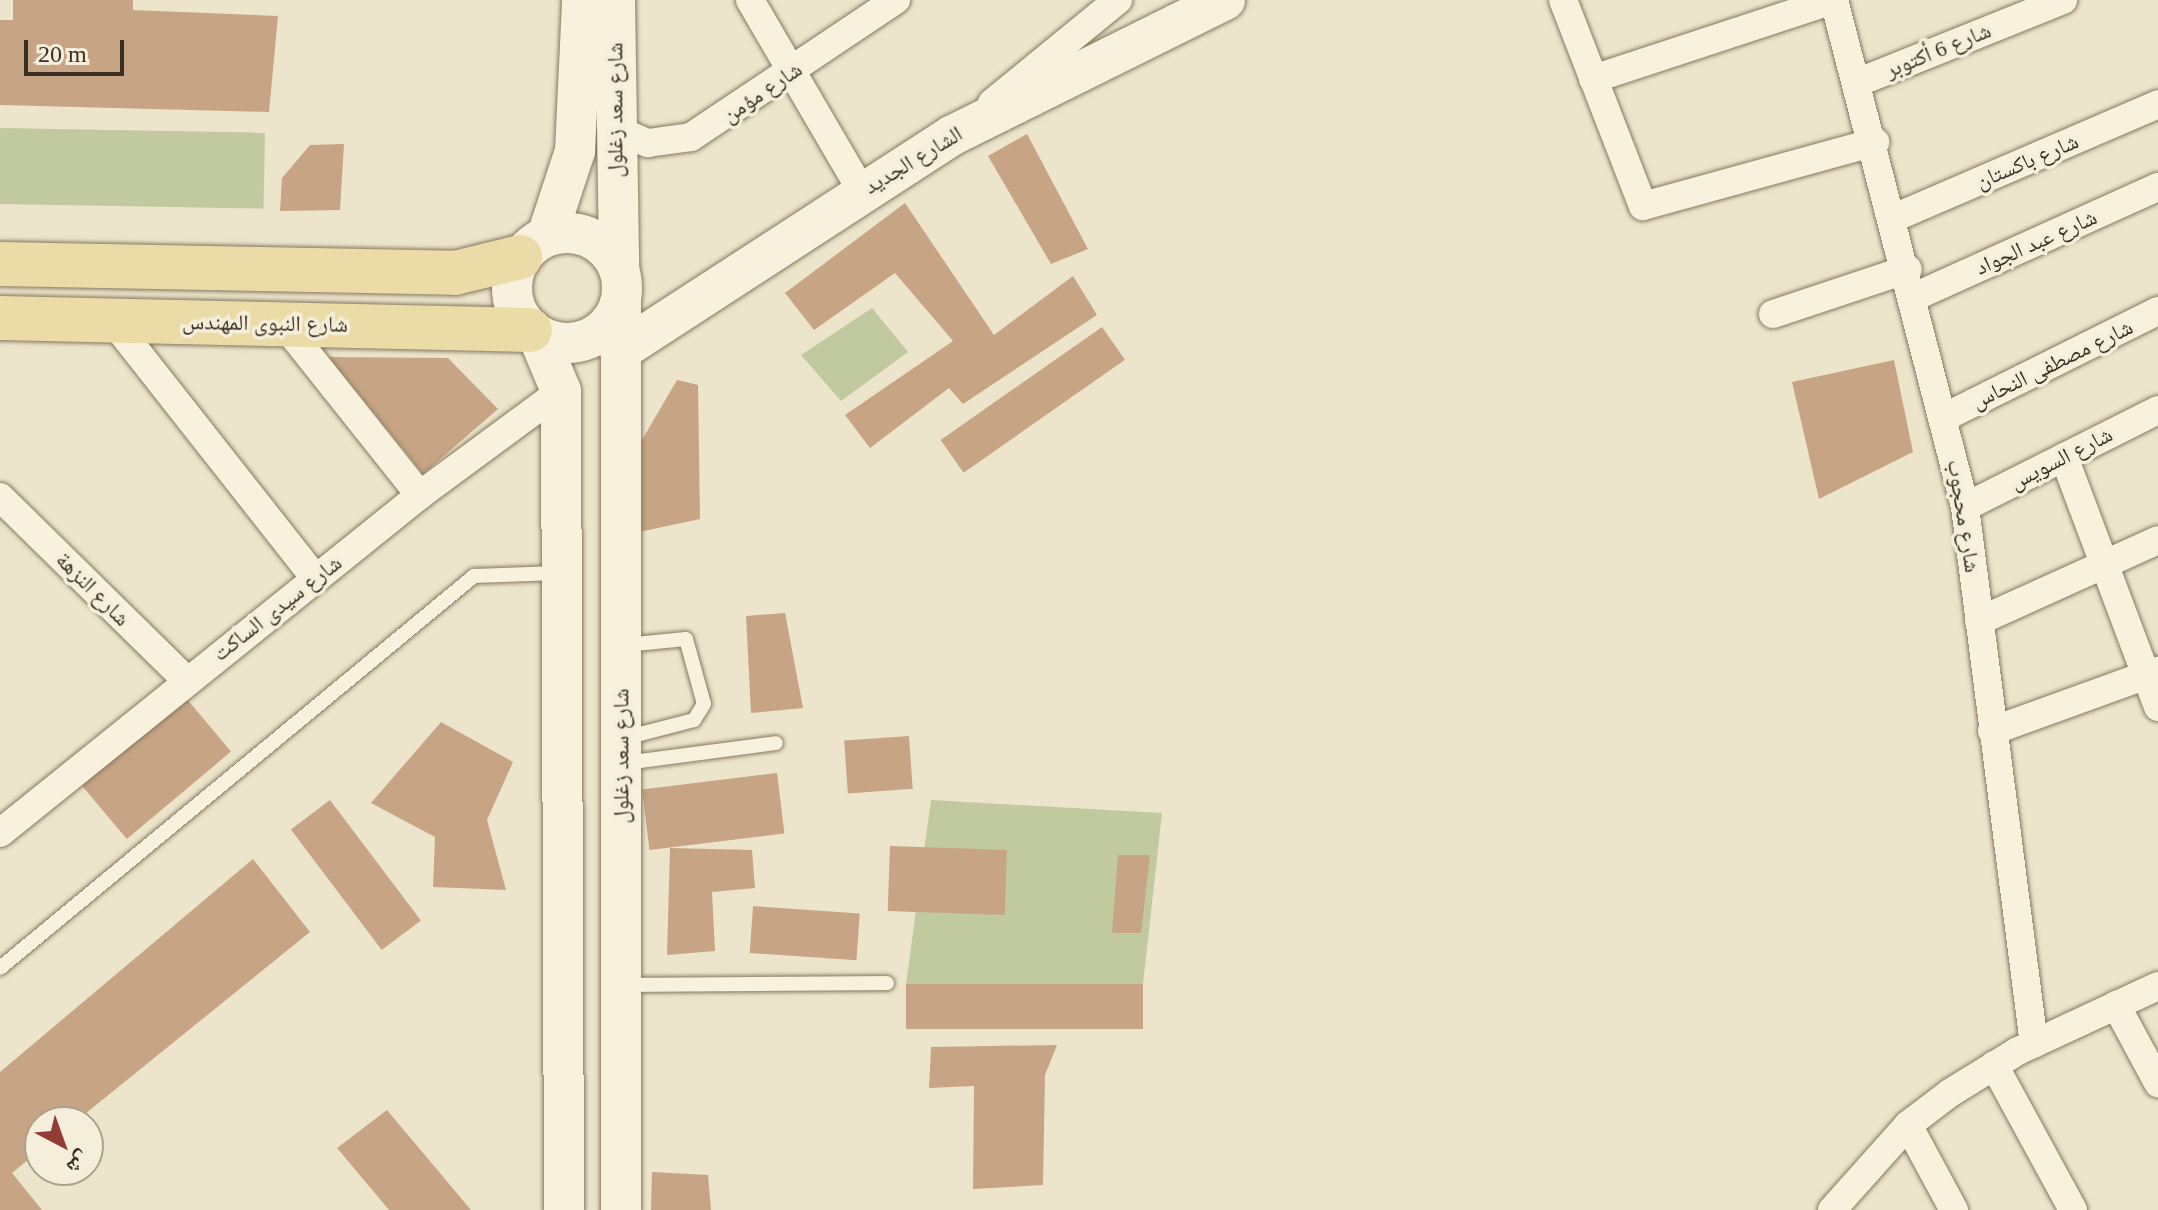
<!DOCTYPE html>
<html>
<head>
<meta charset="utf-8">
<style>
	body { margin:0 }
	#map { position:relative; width:2158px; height:1210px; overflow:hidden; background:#ece5cb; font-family:"Times New Roman","Noto Naskh Arabic",serif }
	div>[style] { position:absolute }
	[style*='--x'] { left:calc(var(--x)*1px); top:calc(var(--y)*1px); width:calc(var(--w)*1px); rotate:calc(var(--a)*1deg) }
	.green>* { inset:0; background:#c1c99f; transform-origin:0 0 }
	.building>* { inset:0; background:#c7a584; transform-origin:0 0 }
	.roads { filter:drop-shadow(0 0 2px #877860) drop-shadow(0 0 2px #877860) }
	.lane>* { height:14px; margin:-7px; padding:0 7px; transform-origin:7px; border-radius:7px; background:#f7f1de }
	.street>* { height:28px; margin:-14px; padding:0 14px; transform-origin:14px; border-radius:14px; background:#f7f1de }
	.secondary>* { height:40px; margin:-20px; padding:0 20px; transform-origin:20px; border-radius:20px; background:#f7f1de }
	.secondary>.ring { margin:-20px; padding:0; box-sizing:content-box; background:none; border:40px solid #f7f1de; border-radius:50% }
	.primary>* { height:44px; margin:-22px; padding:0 22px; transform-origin:22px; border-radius:22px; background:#ebdba7 }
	span { translate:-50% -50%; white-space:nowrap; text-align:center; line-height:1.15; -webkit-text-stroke:7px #f4eeda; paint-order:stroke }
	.street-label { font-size:22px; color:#392f22 }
	.north { position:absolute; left:24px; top:1106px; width:80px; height:80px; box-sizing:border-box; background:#f4eeda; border:2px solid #a9a290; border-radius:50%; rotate:139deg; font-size:22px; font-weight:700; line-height:32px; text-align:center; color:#392f22 }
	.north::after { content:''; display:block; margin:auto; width:28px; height:36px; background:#923c35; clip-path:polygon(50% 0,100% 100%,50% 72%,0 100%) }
	.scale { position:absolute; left:24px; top:40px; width:100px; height:36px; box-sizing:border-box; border:4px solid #392f22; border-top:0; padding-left:10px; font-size:24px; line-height:28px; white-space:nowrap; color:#392f22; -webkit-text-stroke:6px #f4eeda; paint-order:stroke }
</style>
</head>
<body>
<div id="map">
	<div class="green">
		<div style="left:0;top:128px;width:265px;height:76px;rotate:1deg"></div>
		<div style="clip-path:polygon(872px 308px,908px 352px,841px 401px,801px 355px)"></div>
		<div style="clip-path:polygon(931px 800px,1162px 813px,1143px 984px,906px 984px)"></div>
	</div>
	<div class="building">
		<div style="clip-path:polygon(13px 0,133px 0,133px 10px,278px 16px,269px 112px,0 105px,0 20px,13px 20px)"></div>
		<div style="clip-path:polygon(1027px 134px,1088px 249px,1051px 264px,988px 156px)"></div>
		<div style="clip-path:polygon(344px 144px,340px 210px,280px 211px,282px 178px,310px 145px)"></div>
		<div style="clip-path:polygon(905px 203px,994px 335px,1073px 276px,1097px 315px,963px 404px,949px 388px,870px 448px,845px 415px,953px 341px,895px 273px,814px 330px,785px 293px)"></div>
		<div style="left:1102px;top:327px;width:40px;height:197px;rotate:55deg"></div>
		<div style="clip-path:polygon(329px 357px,448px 358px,498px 409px,423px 474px)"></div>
		<div style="clip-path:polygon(1894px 360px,1913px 452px,1819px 499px,1792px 382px)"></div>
		<div style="clip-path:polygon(677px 380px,698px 385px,700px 519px,630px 534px,625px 469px)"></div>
		<div style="clip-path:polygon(785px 613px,803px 708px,751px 713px,746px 616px)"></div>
		<div style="left:186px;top:698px;width:70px;height:136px;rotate:50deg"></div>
		<div style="clip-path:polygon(441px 722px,513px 762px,487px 820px,506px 890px,433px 887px,435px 837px,371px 803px)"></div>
		<div style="left:909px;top:736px;width:53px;height:65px;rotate:86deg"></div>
		<div style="left:777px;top:773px;width:61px;height:136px;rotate:83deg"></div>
		<div style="left:330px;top:800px;width:151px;height:49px;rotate:53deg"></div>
		<div style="left:890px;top:846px;width:117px;height:65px;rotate:2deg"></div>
		<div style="clip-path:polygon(670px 848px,752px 850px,755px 888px,712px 892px,715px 951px,667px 955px)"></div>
		<div style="clip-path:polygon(1118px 855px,1150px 855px,1141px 933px,1112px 933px)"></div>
		<div style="clip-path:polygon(253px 859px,310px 932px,75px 1122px,40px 1122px,40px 1150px,12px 1173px,42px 1210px,0 1210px,0 1072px)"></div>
		<div style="left:753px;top:906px;width:107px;height:47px;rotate:4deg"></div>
		<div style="left:906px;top:984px;width:237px;height:45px"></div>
		<div style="clip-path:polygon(1057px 1045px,1045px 1075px,1043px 1185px,973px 1189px,974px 1086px,929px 1088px,931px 1047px)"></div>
		<div style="clip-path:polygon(387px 1110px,471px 1210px,389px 1210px,337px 1148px)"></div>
		<div style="clip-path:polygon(652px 1172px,708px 1175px,711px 1210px,651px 1210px)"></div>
	</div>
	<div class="roads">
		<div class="lane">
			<div style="--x:625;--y:645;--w:61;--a:-5.6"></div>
			<div style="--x:686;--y:639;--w:67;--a:74.5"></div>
			<div style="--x:704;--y:704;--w:19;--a:122"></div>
			<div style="--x:694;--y:720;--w:71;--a:165.4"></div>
			<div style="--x:625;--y:763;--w:152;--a:-7.5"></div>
			<div style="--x:0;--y:968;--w:615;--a:-39.59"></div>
			<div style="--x:474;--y:576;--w:84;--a:-2"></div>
			<div style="--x:625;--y:985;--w:262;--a:-0.4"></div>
		</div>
		<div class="street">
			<div style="--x:750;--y:0;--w:220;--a:59.7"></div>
			<div style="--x:1563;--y:0;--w:221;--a:68.8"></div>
			<div style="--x:1643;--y:206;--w:241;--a:-15.4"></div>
			<div style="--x:1834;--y:0;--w:524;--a:75.51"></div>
			<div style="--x:1965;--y:507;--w:541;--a:82.68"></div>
			<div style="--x:1593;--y:79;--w:253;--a:-18.2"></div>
			<div style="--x:1859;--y:82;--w:220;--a:-21.9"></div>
			<div style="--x:992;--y:103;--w:163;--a:-39.3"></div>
			<div style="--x:617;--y:130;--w:34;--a:23"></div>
			<div style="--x:648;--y:143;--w:43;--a:-7.9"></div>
			<div style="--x:691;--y:137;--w:247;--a:-33.8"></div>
			<div style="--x:1896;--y:217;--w:285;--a:-23.3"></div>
			<div style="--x:1914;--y:297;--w:268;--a:-24.3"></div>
			<div style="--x:1773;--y:314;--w:142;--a:-18.4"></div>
			<div style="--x:112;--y:320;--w:328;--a:51.8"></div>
			<div style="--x:283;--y:323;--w:220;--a:51.5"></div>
			<div style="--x:1947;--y:416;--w:236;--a:-26.5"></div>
			<div style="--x:2064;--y:457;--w:267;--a:69.4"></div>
			<div style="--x:0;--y:497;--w:261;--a:44.5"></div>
			<div style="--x:1965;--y:507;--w:216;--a:-26.7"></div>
			<div style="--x:1979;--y:621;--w:196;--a:-24.3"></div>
			<div style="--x:1992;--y:731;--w:177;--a:-19.9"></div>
			<div style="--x:0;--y:833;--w:539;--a:-38.83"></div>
			<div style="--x:420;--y:495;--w:175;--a:-36.4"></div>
			<div style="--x:2116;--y:1005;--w:89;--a:61.7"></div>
			<div style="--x:1994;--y:1065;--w:165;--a:61.4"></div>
			<div style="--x:1908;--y:1125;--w:97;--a:61.6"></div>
			<div style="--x:1832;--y:1210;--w:114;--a:-48.2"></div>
			<div style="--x:1908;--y:1125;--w:53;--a:-37.3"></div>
			<div style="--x:1950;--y:1093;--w:80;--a:-31.7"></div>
			<div style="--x:2018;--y:1051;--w:154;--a:-24.9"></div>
		</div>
		<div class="secondary">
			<div style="--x:615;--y:0;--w:269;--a:89.1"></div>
			<div class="ring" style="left:512px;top:233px;width:70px;height:70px"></div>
			<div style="--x:547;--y:236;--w:89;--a:-71.8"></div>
			<div style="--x:575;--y:151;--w:151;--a:-87.3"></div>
			<div style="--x:621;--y:302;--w:908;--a:90"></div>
			<div style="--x:538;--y:336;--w:60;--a:67.3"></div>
			<div style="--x:561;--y:391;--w:819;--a:89.79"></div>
			<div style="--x:620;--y:351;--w:395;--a:-33"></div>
			<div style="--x:951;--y:136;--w:306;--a:-26.4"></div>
		</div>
		<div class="primary">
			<div style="--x:0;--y:264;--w:455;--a:1.1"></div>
			<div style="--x:455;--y:273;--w:67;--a:-13.8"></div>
			<div style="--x:0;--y:318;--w:530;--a:1.3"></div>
		</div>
	</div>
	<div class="street-label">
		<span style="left:1938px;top:50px;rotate:-22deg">شارع 6 أكتوبر</span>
		<span style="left:762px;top:92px;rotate:-34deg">شارع مؤمن</span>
		<span style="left:615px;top:110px;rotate:-90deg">شارع سعد زغلول</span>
		<span style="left:913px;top:160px;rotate:-31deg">الشارع الجديد</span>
		<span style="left:2027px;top:161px;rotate:-23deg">شارع باكستان</span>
		<span style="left:2036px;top:242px;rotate:-24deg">شارع عبد الجواد</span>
		<span style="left:265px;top:323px;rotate:1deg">شارع النبوى المهندس</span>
		<span style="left:2052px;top:364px;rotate:-26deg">شارع مصطفى النحاس</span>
		<span style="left:2061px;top:458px;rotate:-27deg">شارع السويس</span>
		<span style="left:1964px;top:516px;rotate:81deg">شارع محجوب</span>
		<span style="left:93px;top:589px;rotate:45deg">شارع النزهة</span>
		<span style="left:277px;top:608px;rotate:-38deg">شارع سيدى الساكت</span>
		<span style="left:621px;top:756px;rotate:-90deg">شارع سعد زغلول</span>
	</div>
	<div class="north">ش</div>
	<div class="scale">20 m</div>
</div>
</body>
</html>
